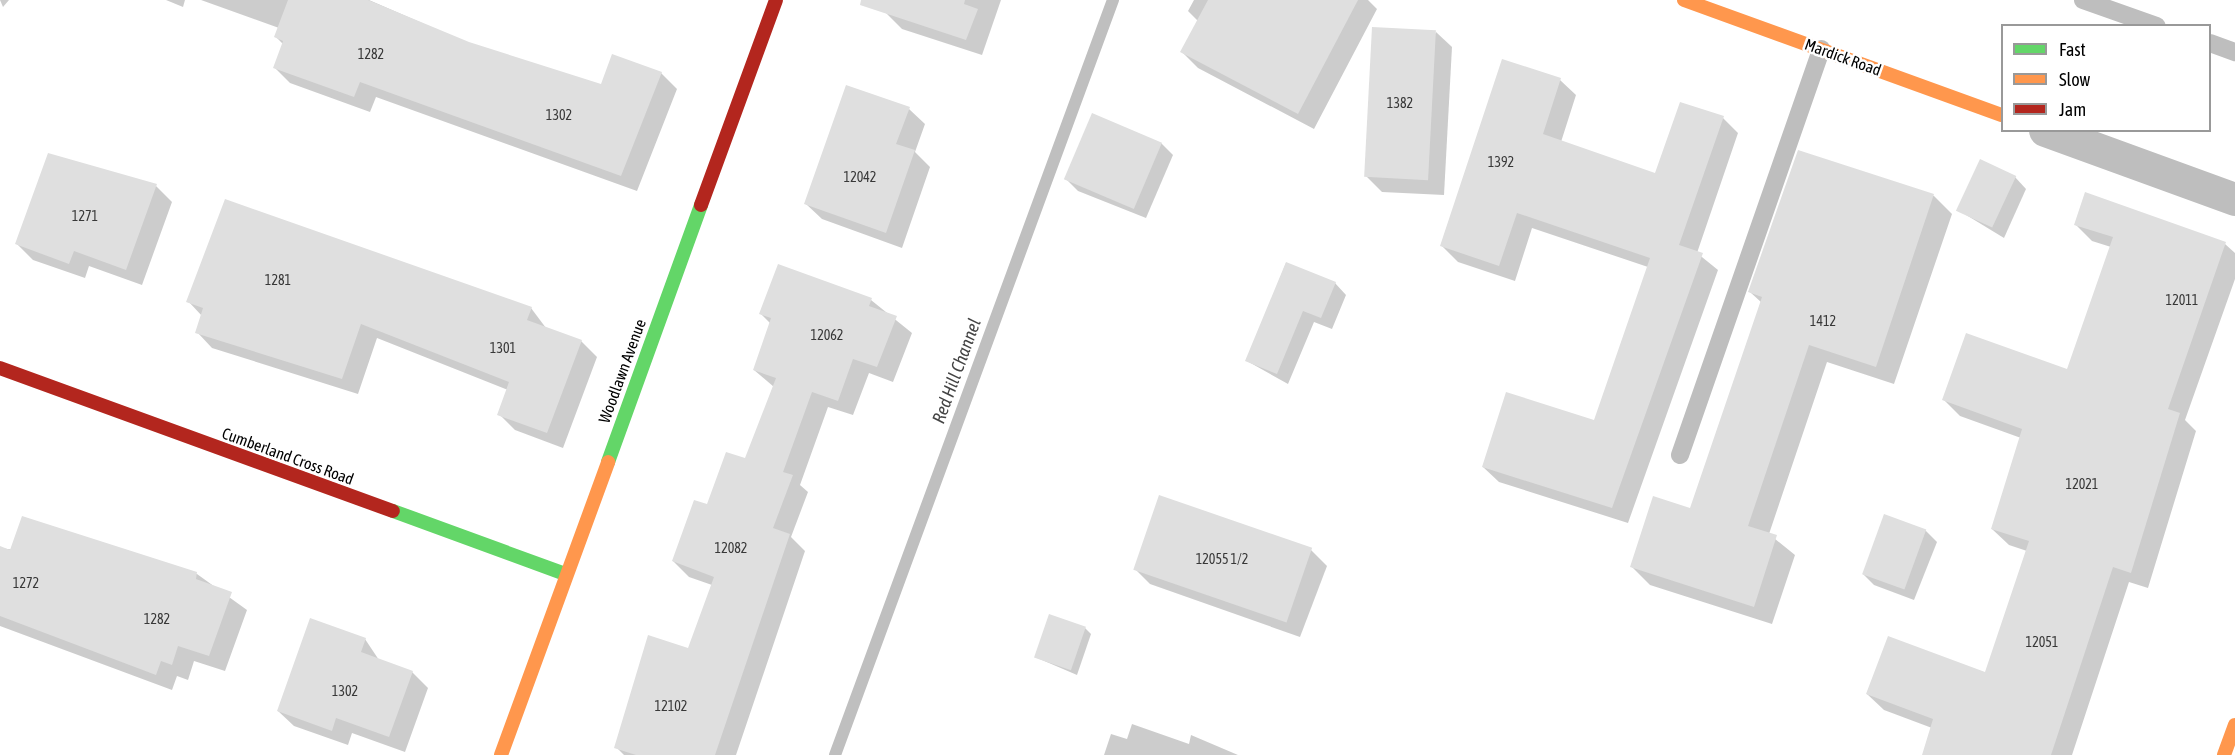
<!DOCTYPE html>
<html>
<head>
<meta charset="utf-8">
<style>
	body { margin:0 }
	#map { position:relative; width:2235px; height:755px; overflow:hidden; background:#fff; font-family:"Asap Condensed",sans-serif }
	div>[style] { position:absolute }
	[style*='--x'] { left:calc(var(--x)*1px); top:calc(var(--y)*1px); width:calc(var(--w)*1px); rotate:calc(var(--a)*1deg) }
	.shadow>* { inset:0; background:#0003 }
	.stream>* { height:12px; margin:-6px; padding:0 6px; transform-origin:6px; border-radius:6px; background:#bfbfbf }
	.building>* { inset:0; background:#dfdfdf; transform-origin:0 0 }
	.lane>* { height:18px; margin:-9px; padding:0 9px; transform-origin:9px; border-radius:9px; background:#bebebe }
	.street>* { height:33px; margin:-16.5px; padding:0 16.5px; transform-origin:16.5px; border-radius:16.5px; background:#bebebe }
	.fast>* { height:14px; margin:-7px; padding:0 7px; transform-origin:7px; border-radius:7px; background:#63d668 }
	.slow>* { height:14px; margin:-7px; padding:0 7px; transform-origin:7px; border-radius:7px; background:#ff974d }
	.jam>* { height:14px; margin:-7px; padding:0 7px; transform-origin:7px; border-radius:7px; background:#b3261e }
	span { translate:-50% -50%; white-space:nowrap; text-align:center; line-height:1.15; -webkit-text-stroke:5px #fff; paint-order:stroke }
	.number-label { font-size:14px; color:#383838 }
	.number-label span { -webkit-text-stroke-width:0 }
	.street-label { font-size:16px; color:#000 }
	.water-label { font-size:18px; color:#444; font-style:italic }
	.legend { position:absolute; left:2001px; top:24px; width:210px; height:108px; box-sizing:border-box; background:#fff; border:2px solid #999; margin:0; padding:8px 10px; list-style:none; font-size:18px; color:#000 }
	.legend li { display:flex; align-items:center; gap:12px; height:30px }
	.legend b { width:30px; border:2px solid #999 }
</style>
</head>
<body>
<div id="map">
	<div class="shadow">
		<div style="clip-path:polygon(0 0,9px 0,3px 7px)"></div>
		<div style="clip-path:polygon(166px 0,185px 0,183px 7px)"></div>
		<div style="clip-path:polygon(201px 0,369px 0,468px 43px,602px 86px,661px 73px,677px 89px,637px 191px,376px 97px,370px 112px,290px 83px,274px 67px,283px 44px,276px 37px,279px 28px)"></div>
		<div style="clip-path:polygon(890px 0,1001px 0,982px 55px,902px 29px,886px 13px)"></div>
		<div style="clip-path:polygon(1194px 0,1368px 0,1377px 9px,1314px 129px,1198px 68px,1182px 52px,1198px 21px,1188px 11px)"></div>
		<div style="clip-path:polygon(1436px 32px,1452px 47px,1444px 195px,1382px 192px,1366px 176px)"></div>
		<div style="clip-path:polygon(1560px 80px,1576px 95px,1561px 142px,1656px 175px,1723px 118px,1738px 133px,1697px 253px,1718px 270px,1628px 523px,1499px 482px,1483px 467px,1595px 421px,1648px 267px,1532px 228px,1515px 281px,1458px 262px,1442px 246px)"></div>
		<div style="clip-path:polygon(909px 109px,925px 124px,915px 152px,930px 167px,902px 248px,822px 219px,806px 204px)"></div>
		<div style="clip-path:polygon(1161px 143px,1173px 155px,1146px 218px,1078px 191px,1066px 179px)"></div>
		<div style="clip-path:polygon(1799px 151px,1934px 196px,1952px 214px,1894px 384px,1827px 362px,1769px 534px,1795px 555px,1772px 624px,1650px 585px,1632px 567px,1691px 510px,1762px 303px,1750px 292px)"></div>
		<div style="clip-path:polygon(2015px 177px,2026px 189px,2004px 238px,1958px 210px)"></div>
		<div style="clip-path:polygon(156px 186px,172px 202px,142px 285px,89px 266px,85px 278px,33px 260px,17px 244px)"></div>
		<div style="clip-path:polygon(2086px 194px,2225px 244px,2235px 253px,2235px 279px,2185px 420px,2196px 431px,2148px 588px,2129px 582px,2072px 755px,1923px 755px,1932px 728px,1884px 710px,1867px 694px,1986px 674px,2027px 551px,2009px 545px,1992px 529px,2021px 438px,1960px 416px,1943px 399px,2068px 371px,2111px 247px,2092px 241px,2076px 225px)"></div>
		<div style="clip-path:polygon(1286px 263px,1335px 283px,1346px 295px,1332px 329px,1314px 322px,1288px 384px,1247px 361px)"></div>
		<div style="clip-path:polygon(871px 300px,912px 333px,893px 382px,869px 373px,853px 415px,828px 407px,800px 485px,808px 492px,791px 537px,805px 551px,736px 755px,624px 755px,616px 747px,689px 650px,712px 585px,689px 577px,673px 561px,746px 460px,774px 387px,754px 370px,771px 324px,761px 314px)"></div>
		<div style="clip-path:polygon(188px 301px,531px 308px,546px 328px,581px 341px,597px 357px,563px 448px,515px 430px,499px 414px,508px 390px,377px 338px,358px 394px,212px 348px,197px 332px,202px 316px)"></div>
		<div style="clip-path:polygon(1925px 530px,1937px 542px,1914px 600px,1874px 585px,1863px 574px)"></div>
		<div style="clip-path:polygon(0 548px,197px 574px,247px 610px,225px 671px,194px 661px,188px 680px,177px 676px,172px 690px,0 626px)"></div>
		<div style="clip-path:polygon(1311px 550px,1327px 566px,1300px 637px,1150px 584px,1134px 568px)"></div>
		<div style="clip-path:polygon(1085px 628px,1091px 634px,1077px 675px,1035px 657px)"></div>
		<div style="clip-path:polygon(365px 639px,379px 660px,412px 672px,428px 688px,405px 752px,352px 733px,348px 745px,294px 726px,278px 711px)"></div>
		<div style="clip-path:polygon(1132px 724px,1189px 744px,1191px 735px,1238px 755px,1104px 755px,1111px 734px,1127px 739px)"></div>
	</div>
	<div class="stream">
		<div style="--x:835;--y:755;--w:805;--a:-69.79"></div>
	</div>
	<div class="building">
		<div style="clip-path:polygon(288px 0,368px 0,469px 42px,601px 84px,612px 54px,662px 72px,621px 176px,360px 82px,354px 97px,273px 68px,283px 41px,274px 37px)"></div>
		<div style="clip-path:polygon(861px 0,965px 0,964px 4px,978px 9px,966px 40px,860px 5px)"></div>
		<div style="clip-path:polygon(1208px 0,1358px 0,1298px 114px,1180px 52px)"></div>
		<div style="left:1372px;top:27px;width:64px;height:150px;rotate:3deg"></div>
		<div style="clip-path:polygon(1502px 59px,1561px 78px,1543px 134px,1655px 173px,1680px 102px,1724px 116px,1679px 245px,1703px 253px,1612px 508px,1482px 467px,1506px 392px,1594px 420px,1650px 258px,1517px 213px,1499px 266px,1440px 246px)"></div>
		<div style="clip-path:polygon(846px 85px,910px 107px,896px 144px,915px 150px,886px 233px,804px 204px)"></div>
		<div style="left:1092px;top:113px;width:76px;height:72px;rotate:23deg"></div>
		<div style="clip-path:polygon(1798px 150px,1934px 194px,1876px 367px,1809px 345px,1748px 526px,1777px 535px,1754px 607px,1630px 567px,1653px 496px,1690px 508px,1762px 297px,1748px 292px)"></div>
		<div style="clip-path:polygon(48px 153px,157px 184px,126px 270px,74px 251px,69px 264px,15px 244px)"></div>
		<div style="left:1980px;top:159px;width:40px;height:57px;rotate:25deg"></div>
		<div style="clip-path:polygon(2085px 192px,2226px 242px,2168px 409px,2180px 413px,2131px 573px,2113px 567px,2051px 755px,1922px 755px,1933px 719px,1866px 694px,1888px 636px,1985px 672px,2029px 541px,1991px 529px,2022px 429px,1942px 400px,1966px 333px,2067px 369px,2113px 237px,2074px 225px)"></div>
		<div style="clip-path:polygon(225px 199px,532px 307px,527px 320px,582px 340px,547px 433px,497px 415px,509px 382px,361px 324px,342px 379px,195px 333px,203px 308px,186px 302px)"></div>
		<div style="clip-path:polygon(1286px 262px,1336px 282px,1321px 318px,1303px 311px,1277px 374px,1245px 361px)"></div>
		<div style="clip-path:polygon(778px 264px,872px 298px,869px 306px,897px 316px,877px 367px,853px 359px,838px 401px,812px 392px,783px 472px,793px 475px,773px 528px,790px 534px,715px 755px,636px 755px,614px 748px,648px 635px,688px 648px,714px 577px,672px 561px,694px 500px,707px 504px,726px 452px,745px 458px,776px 378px,753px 370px,771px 318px,759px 314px)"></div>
		<div style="left:1159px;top:495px;width:162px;height:79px;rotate:19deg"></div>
		<div style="left:1884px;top:514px;width:45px;height:64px;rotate:20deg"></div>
		<div style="clip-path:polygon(22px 516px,197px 572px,196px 579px,232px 592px,209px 656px,178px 646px,172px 665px,161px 661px,156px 675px,0 616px,0 546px,10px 550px)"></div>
		<div style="left:1049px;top:614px;width:39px;height:46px;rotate:19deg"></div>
		<div style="clip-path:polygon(310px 618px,366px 638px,361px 652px,413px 671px,389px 737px,336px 718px,332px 731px,277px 711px)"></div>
	</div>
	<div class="lane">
		<div style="--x:2083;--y:0;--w:78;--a:19.4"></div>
		<div style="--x:2210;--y:43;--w:27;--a:20"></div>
		<div style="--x:1680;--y:455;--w:430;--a:-70.8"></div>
	</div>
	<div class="street">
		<div style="--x:2045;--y:130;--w:202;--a:20"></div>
	</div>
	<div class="fast">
		<div style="--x:608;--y:462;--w:273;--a:-70.1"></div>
		<div style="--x:393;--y:511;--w:183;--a:20.1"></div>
	</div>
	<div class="slow">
		<div style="--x:1684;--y:0;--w:338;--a:19.9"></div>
		<div style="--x:501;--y:755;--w:312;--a:-69.9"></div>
		<div style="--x:2224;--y:755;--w:32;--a:-70"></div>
	</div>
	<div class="jam">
		<div style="--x:701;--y:205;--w:218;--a:-69.9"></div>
		<div style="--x:0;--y:368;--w:418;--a:20"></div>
	</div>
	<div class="number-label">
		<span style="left:371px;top:54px">1282</span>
		<span style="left:1400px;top:103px">1382</span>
		<span style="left:559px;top:115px">1302</span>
		<span style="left:1501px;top:162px">1392</span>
		<span style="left:860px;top:177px">12042</span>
		<span style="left:85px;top:216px">1271</span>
		<span style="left:278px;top:280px">1281</span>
		<span style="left:2182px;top:300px">12011</span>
		<span style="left:1823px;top:321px">1412</span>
		<span style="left:827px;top:335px">12062</span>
		<span style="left:503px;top:348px">1301</span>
		<span style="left:2082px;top:484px">12021</span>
		<span style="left:731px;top:548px">12082</span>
		<span style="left:1222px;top:559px">12055 1/2</span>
		<span style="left:26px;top:583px">1272</span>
		<span style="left:157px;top:619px">1282</span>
		<span style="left:2042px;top:642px">12051</span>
		<span style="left:345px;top:691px">1302</span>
		<span style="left:671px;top:706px">12102</span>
	</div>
	<div class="street-label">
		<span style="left:1843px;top:57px;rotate:20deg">Mardick Road</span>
		<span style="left:622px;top:371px;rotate:-70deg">Woodlawn Avenue</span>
		<span style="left:288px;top:456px;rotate:20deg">Cumberland Cross Road</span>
	</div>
	<div class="water-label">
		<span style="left:957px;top:371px;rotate:-70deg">Red Hill Channel</span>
	</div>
	<ul class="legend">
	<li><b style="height:8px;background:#63d668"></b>Fast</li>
	<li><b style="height:8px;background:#ff974d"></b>Slow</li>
	<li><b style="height:8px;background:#b3261e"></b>Jam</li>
	</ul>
</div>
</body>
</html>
